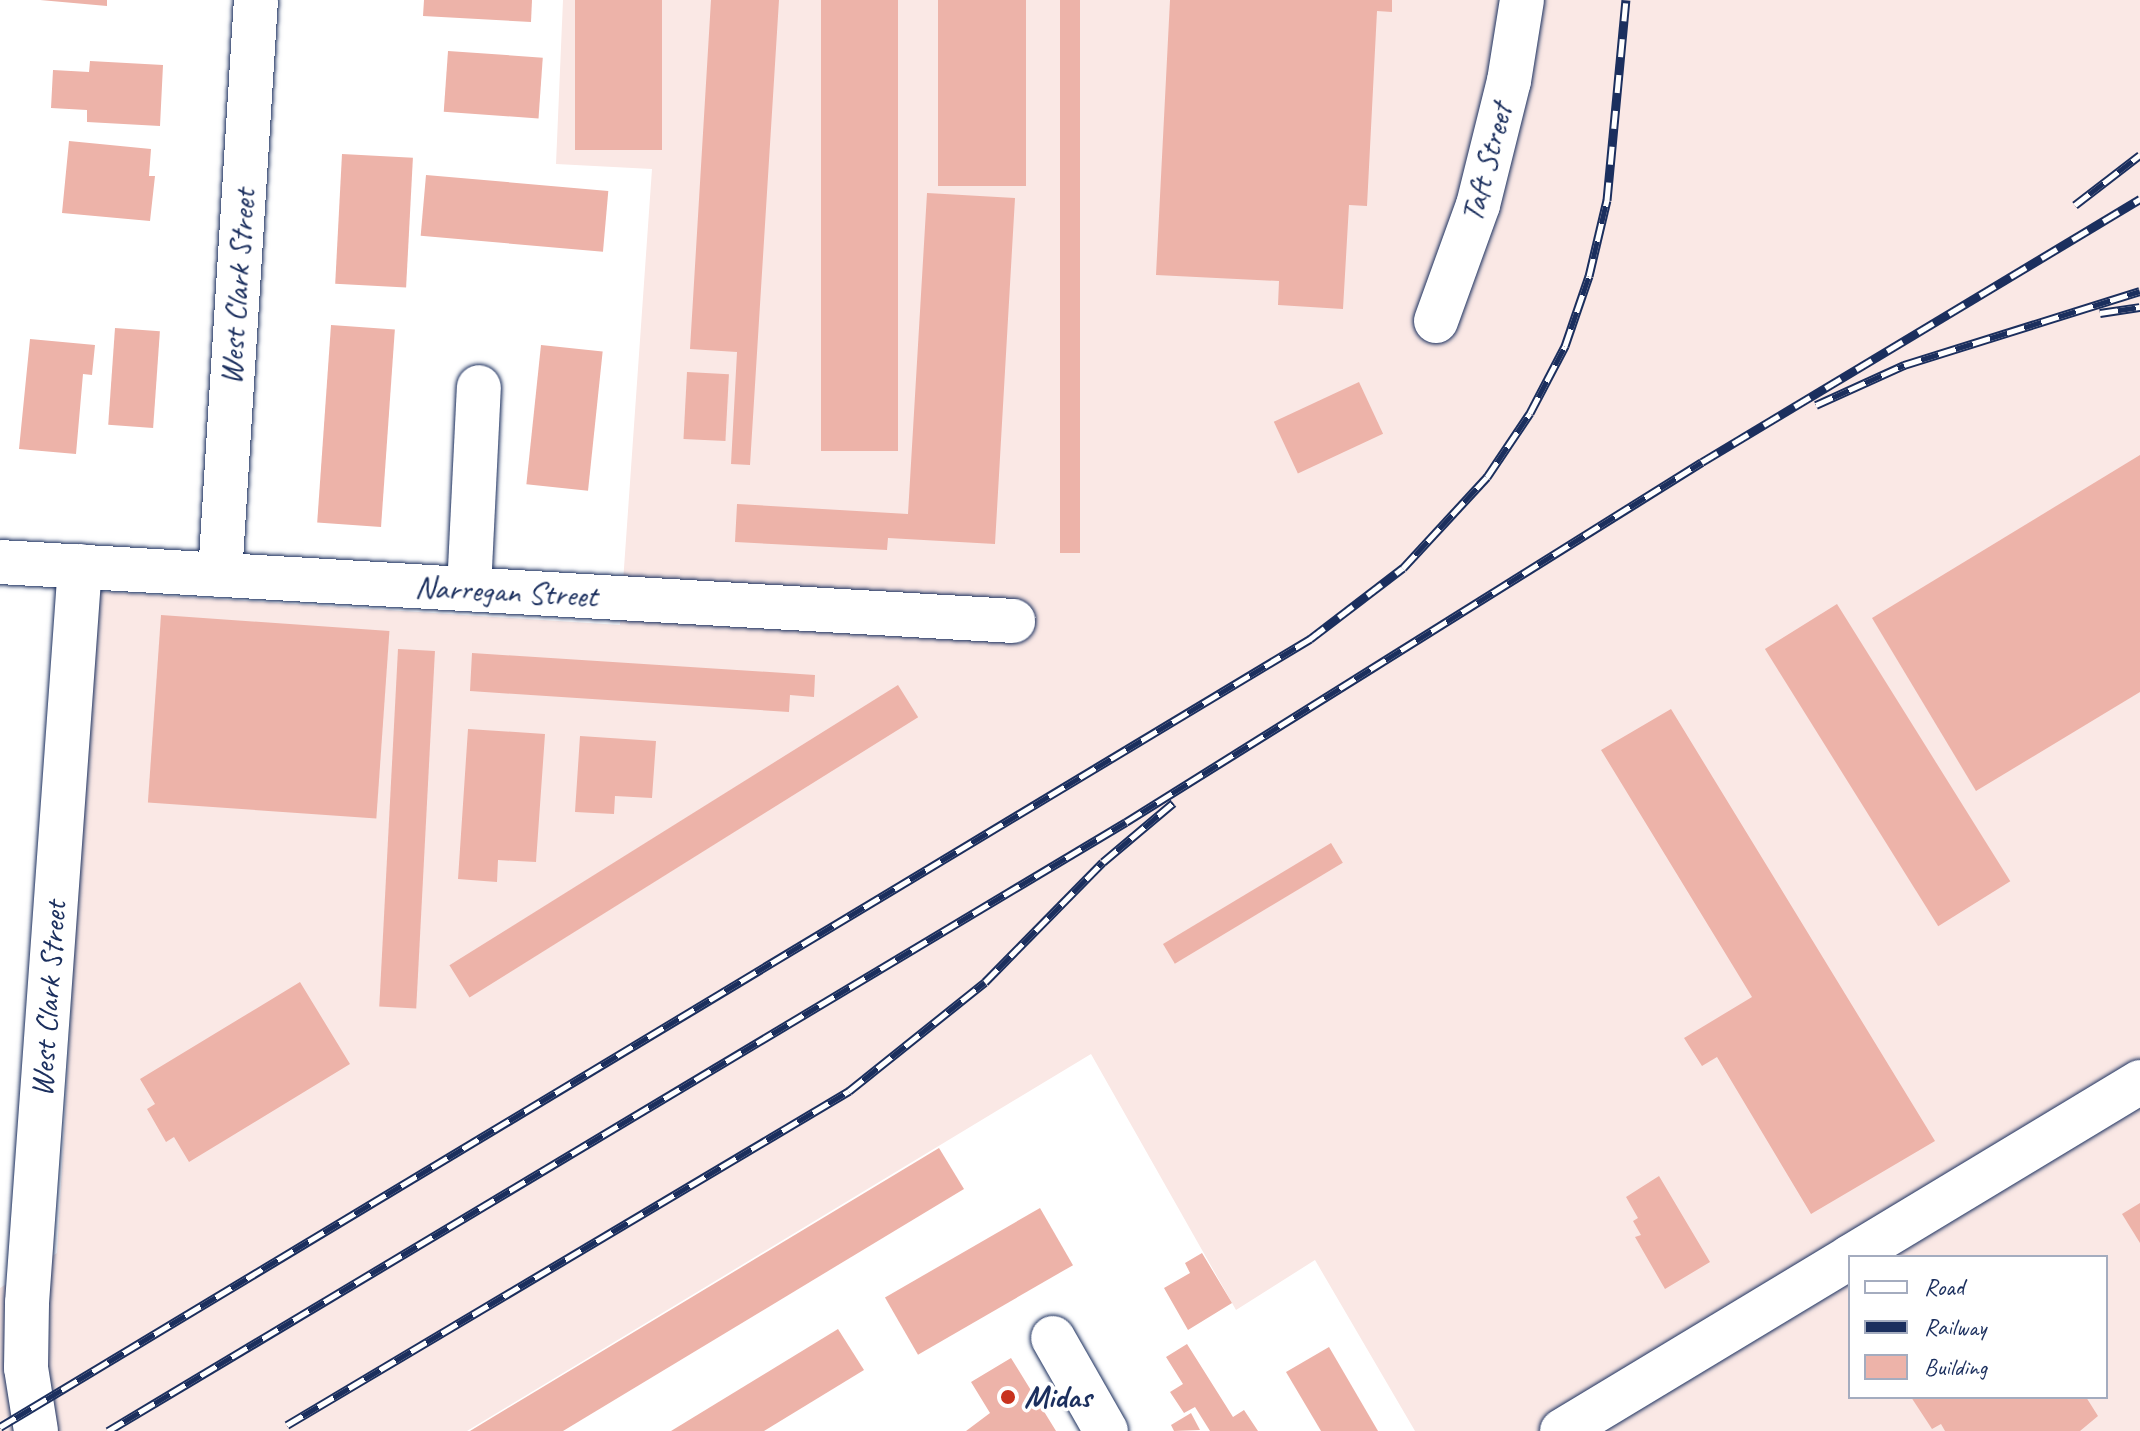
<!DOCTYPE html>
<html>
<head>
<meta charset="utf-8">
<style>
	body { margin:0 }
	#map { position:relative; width:2140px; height:1431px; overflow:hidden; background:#fff; font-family:Caveat,sans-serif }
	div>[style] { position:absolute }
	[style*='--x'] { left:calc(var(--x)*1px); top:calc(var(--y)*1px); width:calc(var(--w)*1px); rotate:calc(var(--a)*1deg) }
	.built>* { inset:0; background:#fae8e5 }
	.building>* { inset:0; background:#edb3a9; transform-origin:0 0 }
	.roads { filter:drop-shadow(0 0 2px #1b2f5e) drop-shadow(0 0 2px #1b2f5e) }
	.minor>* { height:44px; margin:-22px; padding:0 22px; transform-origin:22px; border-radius:22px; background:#fff }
	.rail>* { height:9px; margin-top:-4.5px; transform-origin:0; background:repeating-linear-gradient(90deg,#fff 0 18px,#1b2f5e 0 36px); box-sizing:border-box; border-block:2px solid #1b2f5e }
	.dots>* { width:22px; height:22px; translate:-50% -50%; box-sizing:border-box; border:4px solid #fff; border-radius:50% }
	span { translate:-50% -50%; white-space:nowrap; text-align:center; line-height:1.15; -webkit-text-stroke:7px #fff; paint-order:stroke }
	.street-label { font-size:32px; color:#1b2f5e }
	.poi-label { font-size:32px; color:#1b2f5e; font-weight:700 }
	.left { translate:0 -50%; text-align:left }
	.legend { position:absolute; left:1848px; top:1255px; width:260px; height:144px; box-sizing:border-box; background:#fff; border:2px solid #a4acbf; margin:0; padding:10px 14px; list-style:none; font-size:24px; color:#1b2f5e }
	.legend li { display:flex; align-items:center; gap:16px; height:40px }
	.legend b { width:40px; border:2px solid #a4acbf }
</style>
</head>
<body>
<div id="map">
	<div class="built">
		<div style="clip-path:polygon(evenodd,563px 0,2140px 0,2140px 1431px,1415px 1431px,1315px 1260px,1236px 1310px,1091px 1054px,467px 1431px,0 1431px,0 1288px,57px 1253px,95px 591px,620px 625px,652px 169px,556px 164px,563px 0,1850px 1257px,2106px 1257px,2106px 1397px,1850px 1397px,1850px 1257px)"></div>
	</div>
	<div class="building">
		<div style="clip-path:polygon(40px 0,107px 0,107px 6px)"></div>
		<div style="clip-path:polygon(424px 0,532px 0,531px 22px,423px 16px)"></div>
		<div style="left:575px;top:0;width:87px;height:150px"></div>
		<div style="clip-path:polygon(711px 0,779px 0,750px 465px,731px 464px,737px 352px,690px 349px)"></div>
		<div style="left:821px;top:0;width:77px;height:451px"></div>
		<div style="left:938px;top:0;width:88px;height:186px"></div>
		<div style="left:1060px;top:0;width:20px;height:553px"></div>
		<div style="clip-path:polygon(1170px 0,1392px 0,1392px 12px,1377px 11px,1367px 206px,1349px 205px,1343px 309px,1278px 305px,1279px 281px,1156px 275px)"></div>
		<div style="left:448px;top:51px;width:95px;height:61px;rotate:4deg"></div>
		<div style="clip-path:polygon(90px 61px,163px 65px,160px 126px,87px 122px,87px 110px,51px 108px,53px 70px,89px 72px)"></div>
		<div style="clip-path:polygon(69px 141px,151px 149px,149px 176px,155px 176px,150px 221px,62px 213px)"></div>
		<div style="left:342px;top:154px;width:71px;height:130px;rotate:3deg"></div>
		<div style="left:426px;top:175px;width:183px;height:61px;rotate:5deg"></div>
		<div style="clip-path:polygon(927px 193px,1015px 198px,995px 544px,888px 538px,887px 550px,735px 542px,737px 504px,908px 514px)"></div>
		<div style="left:331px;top:325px;width:64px;height:198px;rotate:4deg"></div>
		<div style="left:115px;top:328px;width:45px;height:97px;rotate:4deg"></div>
		<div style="clip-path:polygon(30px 339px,95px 345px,92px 375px,83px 374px,76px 454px,19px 449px)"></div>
		<div style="left:541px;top:345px;width:62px;height:140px;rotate:6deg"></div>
		<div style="left:687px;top:372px;width:42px;height:67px;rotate:3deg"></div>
		<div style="left:1359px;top:382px;width:57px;height:94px;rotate:65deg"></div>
		<div style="clip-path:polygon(2140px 455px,2140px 692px,1976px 791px,1872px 618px)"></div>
		<div style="left:1837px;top:604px;width:327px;height:85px;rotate:58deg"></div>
		<div style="left:161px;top:615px;width:229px;height:188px;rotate:4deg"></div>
		<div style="left:398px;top:649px;width:37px;height:358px;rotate:3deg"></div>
		<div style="clip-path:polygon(472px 653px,815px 675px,814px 697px,790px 695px,789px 712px,470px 691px)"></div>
		<div style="left:898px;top:685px;width:38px;height:529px;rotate:58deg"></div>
		<div style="clip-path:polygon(1671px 709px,1935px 1141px,1811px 1214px,1717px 1057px,1702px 1066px,1684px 1038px,1752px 997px,1601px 750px)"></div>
		<div style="clip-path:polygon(468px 729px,545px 734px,536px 862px,498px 860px,497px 882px,458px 879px)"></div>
		<div style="clip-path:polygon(580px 736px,656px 741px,652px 798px,615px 796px,614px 814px,575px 812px)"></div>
		<div style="left:1331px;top:843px;width:23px;height:196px;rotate:59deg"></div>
		<div style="clip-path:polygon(300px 982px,350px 1064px,189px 1162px,174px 1137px,166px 1142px,147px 1109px,155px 1104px,140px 1079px)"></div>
		<div style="clip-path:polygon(939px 1148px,964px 1189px,563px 1431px,470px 1431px)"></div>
		<div style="clip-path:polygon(1659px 1176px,1710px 1262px,1665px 1289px,1635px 1237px,1641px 1235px,1633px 1221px,1638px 1218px,1626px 1197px)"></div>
		<div style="clip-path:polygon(2140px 1203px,2140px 1243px,2122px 1214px)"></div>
		<div style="left:1040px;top:1208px;width:66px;height:179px;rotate:60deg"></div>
		<div style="clip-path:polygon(1202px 1253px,1232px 1303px,1188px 1330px,1164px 1288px,1190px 1273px,1185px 1263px)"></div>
		<div style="clip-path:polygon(838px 1329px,864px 1370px,764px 1431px,671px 1431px)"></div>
		<div style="clip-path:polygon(1187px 1344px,1233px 1417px,1244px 1410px,1258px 1431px,1210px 1431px,1195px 1407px,1184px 1413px,1170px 1392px,1183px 1384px,1166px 1357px)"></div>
		<div style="clip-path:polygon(1329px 1347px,1378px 1431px,1321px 1431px,1286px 1372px)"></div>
		<div style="clip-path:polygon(1011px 1358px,1056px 1431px,966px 1431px,990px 1413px,971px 1382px)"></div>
		<div style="clip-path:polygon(1911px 1397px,2086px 1397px,2098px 1416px,2080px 1431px,1945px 1431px,1941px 1424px,1932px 1429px)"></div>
		<div style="clip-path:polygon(1191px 1413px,1200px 1430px,1174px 1431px,1171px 1425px)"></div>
	</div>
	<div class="roads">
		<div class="minor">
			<div style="--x:1436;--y:321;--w:123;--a:-70.1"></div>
			<div style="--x:1478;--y:205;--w:128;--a:-76"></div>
			<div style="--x:1509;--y:81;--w:82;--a:-80.9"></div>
			<div style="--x:0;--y:562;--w:1015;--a:3.33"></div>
			<div style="--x:220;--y:575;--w:576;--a:-86.42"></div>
			<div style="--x:469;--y:589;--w:202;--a:-87.2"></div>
			<div style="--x:1850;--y:1257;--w:339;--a:-31.1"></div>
			<div style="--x:1053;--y:1338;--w:107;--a:60.3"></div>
			<div style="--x:36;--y:1431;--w:64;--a:-99"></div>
			<div style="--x:26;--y:1368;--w:65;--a:-89.1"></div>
			<div style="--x:27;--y:1303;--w:739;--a:-85.89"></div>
			<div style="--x:1562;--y:1431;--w:336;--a:-31.1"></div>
		</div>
	</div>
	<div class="rail">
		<div style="--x:2075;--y:205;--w:82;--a:-37.6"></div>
		<div style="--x:2100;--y:313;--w:40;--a:-8.5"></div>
		<div style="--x:1816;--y:405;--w:97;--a:-24.4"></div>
		<div style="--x:1904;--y:365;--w:247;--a:-17.4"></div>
		<div style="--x:287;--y:1425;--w:654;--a:-30.72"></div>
		<div style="--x:849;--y:1091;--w:174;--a:-38.7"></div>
		<div style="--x:985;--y:982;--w:168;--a:-45.5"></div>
		<div style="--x:1103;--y:862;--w:92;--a:-40.1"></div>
		<div style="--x:0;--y:1427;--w:1529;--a:-31.03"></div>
		<div style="--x:1310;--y:639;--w:117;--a:-37.4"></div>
		<div style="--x:1403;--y:568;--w:124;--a:-47.3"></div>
		<div style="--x:1487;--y:477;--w:77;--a:-56.1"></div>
		<div style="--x:1530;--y:413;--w:76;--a:-62.4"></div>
		<div style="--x:1565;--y:346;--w:74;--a:-71.1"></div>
		<div style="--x:1589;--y:276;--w:78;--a:-76.7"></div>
		<div style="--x:1607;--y:200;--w:201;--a:-84.6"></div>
		<div style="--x:108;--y:1431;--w:1186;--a:-30.89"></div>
		<div style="--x:1126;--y:822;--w:679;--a:-32.01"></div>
		<div style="--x:1702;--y:462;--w:511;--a:-30.98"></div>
	</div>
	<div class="dots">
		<div style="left:1008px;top:1397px;background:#c8321e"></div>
	</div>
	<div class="street-label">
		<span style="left:1487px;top:163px;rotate:-75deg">Taft Street</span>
		<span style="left:238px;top:287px;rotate:-86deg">West Clark Street</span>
		<span style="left:506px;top:592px;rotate:3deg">Narregan Street</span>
		<span style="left:49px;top:999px;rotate:-86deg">West Clark Street</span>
	</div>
	<div class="poi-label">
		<span class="left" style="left:1024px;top:1397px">Midas</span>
	</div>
	<ul class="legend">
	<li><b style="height:10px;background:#fff"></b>Road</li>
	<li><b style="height:10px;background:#1b2f5e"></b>Railway</li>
	<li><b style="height:22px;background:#edb3a9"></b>Building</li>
	</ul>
</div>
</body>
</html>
